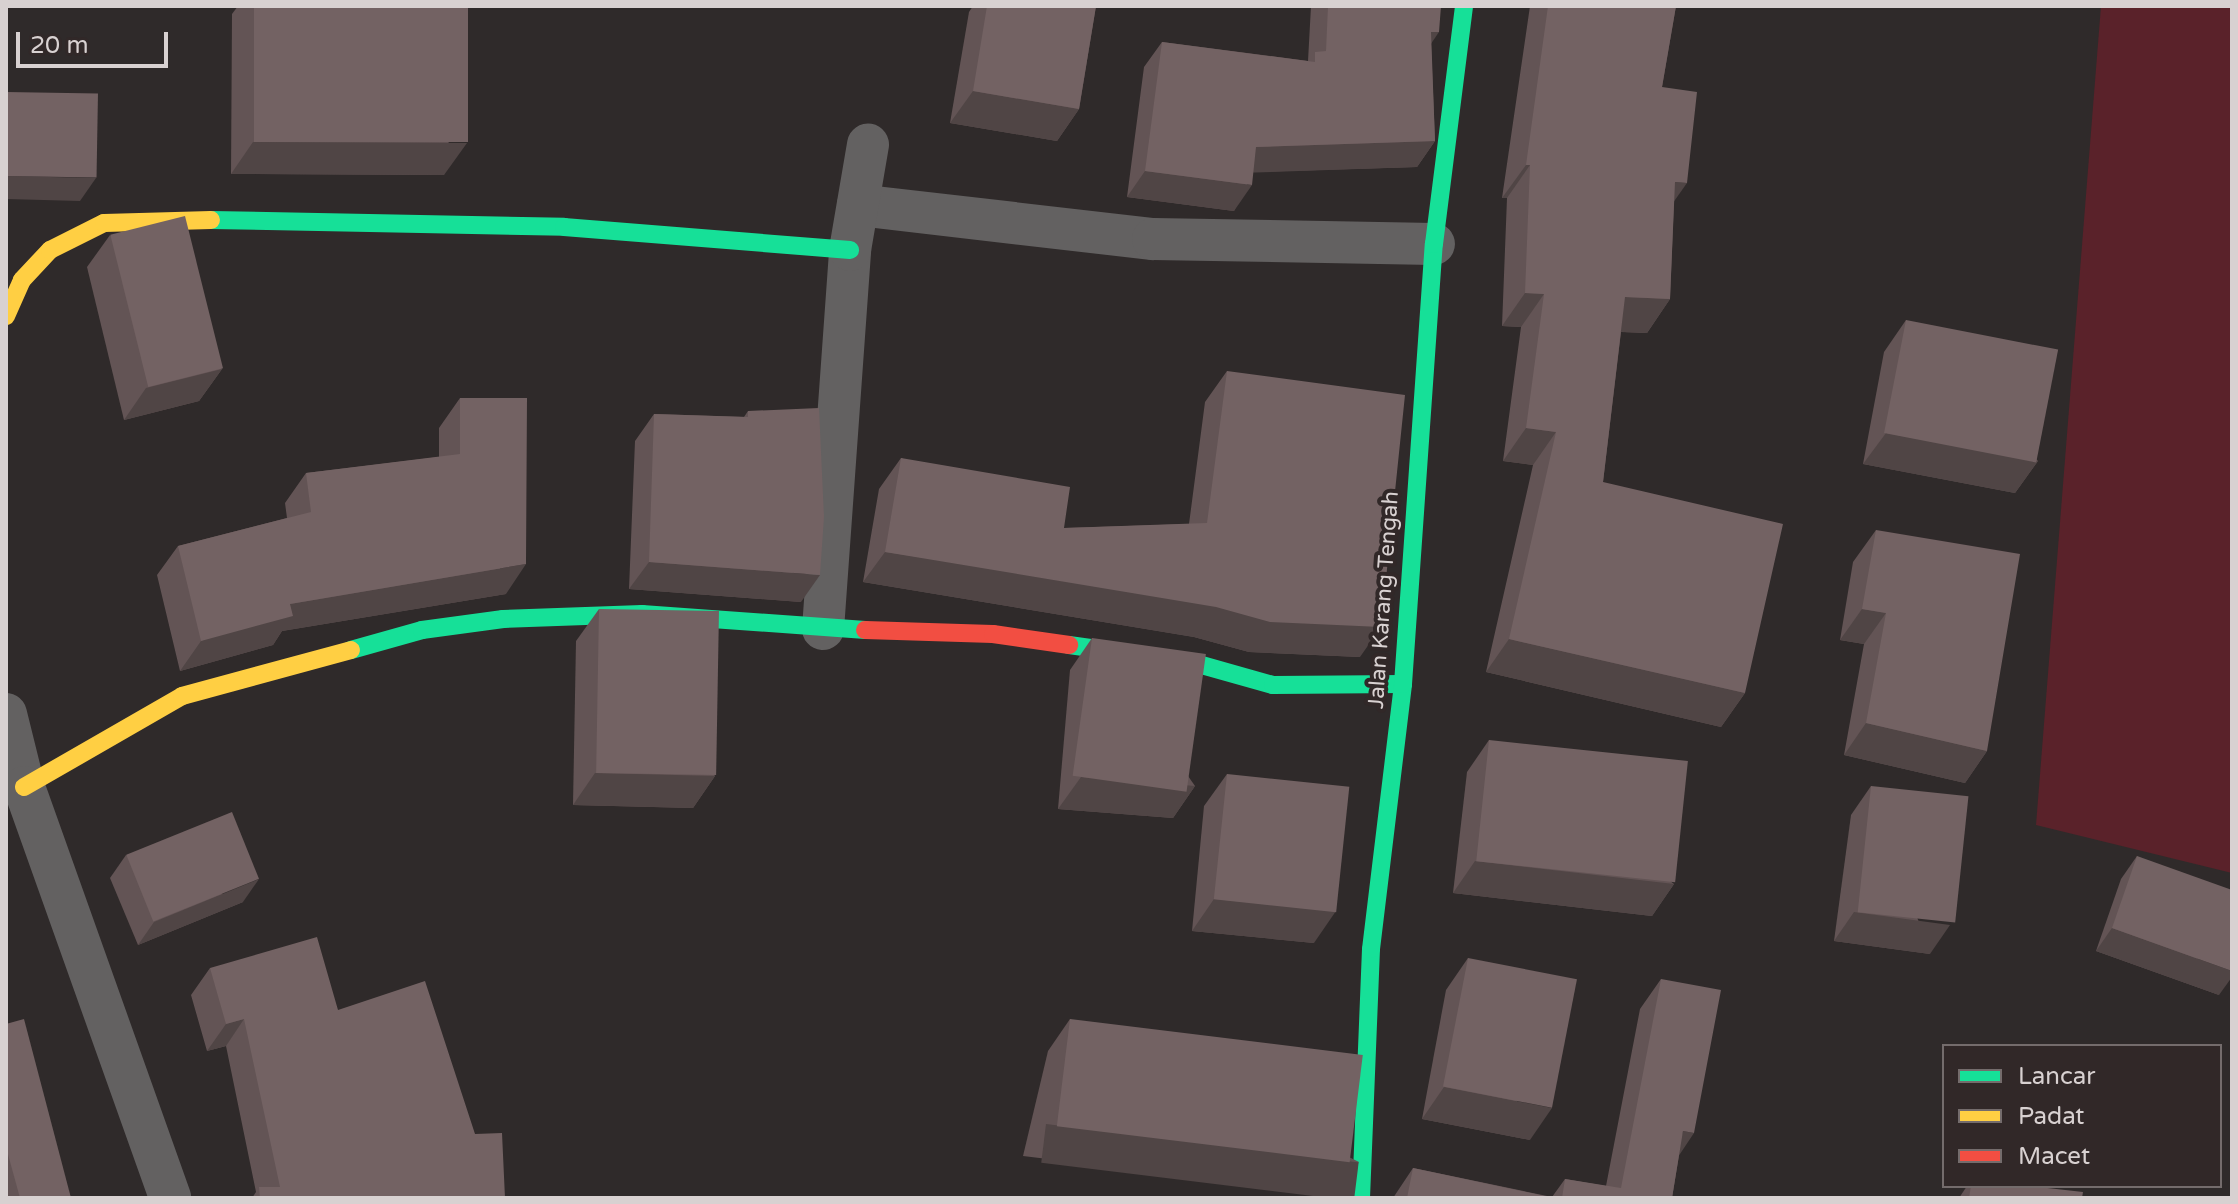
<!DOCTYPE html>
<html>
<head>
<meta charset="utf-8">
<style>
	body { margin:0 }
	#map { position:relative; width:2238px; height:1204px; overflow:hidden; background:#2f2a2a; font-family:"Varela Round",sans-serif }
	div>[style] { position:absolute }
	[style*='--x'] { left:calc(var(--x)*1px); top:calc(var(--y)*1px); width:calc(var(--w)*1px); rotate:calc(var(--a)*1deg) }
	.green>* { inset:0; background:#5a222a }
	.street>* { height:42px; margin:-21px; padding:0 21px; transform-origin:21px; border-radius:21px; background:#636161 }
	.fast>* { height:18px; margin:-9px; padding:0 9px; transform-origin:9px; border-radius:9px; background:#16e098 }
	.slow>* { height:18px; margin:-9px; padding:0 9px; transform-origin:9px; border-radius:9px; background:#ffcf43 }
	.jam>* { height:18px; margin:-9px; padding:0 9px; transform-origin:9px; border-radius:9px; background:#f24e42 }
	.wall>* { inset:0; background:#635455 }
	.shaded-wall>* { inset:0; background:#504545; transform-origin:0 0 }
	.building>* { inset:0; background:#736263; transform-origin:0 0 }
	span { translate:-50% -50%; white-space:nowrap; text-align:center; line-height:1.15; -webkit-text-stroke:8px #312828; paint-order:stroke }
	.street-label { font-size:22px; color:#d8d1d1 }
	.frame { position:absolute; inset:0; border:8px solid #d8d1d1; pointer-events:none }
	.legend { position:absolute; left:1942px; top:1044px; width:280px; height:144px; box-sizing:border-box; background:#312828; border:2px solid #746c6c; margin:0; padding:10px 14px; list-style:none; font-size:24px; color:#d8d1d1 }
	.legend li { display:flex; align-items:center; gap:16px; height:40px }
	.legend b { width:40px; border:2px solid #746c6c }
	.scale { position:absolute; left:16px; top:32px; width:152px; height:36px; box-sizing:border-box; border:4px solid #d8d1d1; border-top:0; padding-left:10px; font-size:24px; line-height:28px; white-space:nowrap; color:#d8d1d1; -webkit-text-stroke:6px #312828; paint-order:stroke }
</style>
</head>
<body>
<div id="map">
	<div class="green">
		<div style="clip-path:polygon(2101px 6px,2232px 6px,2232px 873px,2036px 825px)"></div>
	</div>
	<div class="street">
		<div style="--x:858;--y:205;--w:297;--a:6.6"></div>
		<div style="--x:1153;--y:239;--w:281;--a:1"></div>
		<div style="--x:823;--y:629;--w:380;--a:-85.9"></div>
		<div style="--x:850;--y:250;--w:107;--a:-80.3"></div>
		<div style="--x:6;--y:714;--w:75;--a:76.1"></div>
		<div style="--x:24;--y:787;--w:436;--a:70.4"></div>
	</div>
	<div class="fast">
		<div style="--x:211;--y:220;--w:353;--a:1.1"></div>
		<div style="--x:564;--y:227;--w:287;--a:4.6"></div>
		<div style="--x:1069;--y:645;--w:123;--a:7.9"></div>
		<div style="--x:1191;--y:662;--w:85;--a:15.7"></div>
		<div style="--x:1273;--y:685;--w:130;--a:-0.4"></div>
		<div style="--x:351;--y:650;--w:74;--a:-15.7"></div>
		<div style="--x:422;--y:630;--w:82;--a:-7.7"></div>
		<div style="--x:503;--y:619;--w:139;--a:-2.1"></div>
		<div style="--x:642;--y:614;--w:224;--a:4.1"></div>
		<div style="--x:1361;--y:1198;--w:249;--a:-87.7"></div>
		<div style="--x:1371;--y:949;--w:267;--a:-83.1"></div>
		<div style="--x:1403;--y:684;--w:441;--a:-86"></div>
		<div style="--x:1434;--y:244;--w:240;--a:-82.8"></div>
	</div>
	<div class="slow">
		<div style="--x:6;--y:316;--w:39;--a:-66"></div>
		<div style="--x:22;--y:280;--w:41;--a:-47"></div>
		<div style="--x:50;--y:250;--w:60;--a:-26.6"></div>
		<div style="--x:104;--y:223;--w:107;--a:-1.6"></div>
		<div style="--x:24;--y:787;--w:182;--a:-29.9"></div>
		<div style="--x:182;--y:696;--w:175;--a:-15.2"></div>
	</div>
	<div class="jam">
		<div style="--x:865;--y:630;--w:128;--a:1.8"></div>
		<div style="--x:993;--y:634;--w:77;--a:8.2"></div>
	</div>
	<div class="wall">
		<div style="clip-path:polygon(238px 6px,468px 6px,444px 175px,231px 174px,232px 14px)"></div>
		<div style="clip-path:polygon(973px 6px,1096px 6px,1079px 109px,1057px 141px,950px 123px,969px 12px)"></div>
		<div style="clip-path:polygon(1311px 6px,1441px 6px,1431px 44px,1435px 141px,1417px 167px,1253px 172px,1234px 211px,1127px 197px,1144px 67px,1162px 42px,1308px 61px)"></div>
		<div style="clip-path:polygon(1530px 6px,1676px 6px,1662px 87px,1674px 200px,1670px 299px,1647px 333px,1621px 332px,1603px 482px,1745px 693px,1721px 727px,1486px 672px,1533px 465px,1503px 461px,1521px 327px,1502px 326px,1507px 198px,1502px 198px)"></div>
		<div style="clip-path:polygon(110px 235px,222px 369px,199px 401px,124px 420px,87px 267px)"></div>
		<div style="clip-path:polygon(1906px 320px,2038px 461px,2015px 493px,1863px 464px,1884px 352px)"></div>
		<div style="clip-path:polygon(1227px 371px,1360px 657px,1249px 652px,1194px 637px,863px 582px,879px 489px,901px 458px,1064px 528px,1189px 524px,1205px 402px)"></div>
		<div style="clip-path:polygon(460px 398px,506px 594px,282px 631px,273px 645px,180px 671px,157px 575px,178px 546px,287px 518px,285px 503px,306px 473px,439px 457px,439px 428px)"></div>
		<div style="clip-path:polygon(748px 411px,801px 602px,629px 589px,635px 441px,654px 414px,744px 417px)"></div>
		<div style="clip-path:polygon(1876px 530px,1987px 751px,1965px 783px,1844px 755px,1864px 644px,1840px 640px,1853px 562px)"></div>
		<div style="clip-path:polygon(599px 609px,715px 776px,693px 808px,573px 805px,576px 641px)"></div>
		<div style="clip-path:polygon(1092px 638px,1195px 786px,1173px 818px,1058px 809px,1070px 670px)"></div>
		<div style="clip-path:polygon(1489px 740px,1674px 884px,1652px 916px,1453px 893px,1467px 772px)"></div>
		<div style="clip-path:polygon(1227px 774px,1314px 943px,1192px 931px,1204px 806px)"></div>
		<div style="clip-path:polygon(1871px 786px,1930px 954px,1834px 941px,1851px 815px)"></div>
		<div style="clip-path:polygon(126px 855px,243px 902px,138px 945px,110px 878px)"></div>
		<div style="clip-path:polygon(2137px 856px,2219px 995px,2096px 951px,2121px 879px)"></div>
		<div style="clip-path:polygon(1468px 958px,1530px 1140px,1422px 1119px,1446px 990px)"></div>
		<div style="clip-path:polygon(210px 968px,338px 1010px,475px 1134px,505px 1198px,252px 1198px,256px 1192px,226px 1046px,207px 1051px,191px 995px)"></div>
		<div style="clip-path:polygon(1661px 979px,1679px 1155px,1672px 1198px,1393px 1198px,1413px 1168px,1552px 1197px,1565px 1179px,1606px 1186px,1640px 1009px)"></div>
		<div style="clip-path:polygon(1070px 1019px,1359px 1162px,1336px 1194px,1023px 1156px,1048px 1051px)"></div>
		<div style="clip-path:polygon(6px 1024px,71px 1198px,6px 1198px)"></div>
		<div style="clip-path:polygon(1967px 1186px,2029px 1186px,2082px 1198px,1959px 1198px)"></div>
	</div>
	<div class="shaded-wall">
		<div style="clip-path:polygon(1431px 32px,1439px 32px,1422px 57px)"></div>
		<div style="clip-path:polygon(973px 91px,1079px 109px,1057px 141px,950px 123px)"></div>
		<div style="clip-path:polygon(1435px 141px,1417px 167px,1239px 173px,1256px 147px)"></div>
		<div style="clip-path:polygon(253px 142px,467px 143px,444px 175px,231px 174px)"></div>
		<div style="clip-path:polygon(1526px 165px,1530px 165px,1507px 198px,1502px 198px)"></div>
		<div style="clip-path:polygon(1145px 171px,1252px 185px,1234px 211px,1127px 197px)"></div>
		<div style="clip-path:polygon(6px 176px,96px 178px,80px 201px,6px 199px)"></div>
		<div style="clip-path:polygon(1675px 182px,1687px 183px,1663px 217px)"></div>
		<div style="clip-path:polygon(1525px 293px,1544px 294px,1521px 327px,1502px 326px)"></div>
		<div style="clip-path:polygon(1625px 297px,1670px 299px,1647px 333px,1602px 331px)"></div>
		<div style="clip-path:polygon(222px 369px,199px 401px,124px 420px,146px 388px)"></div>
		<div style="clip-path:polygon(1526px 428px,1556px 432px,1533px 465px,1503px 461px)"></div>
		<div style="clip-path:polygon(1886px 433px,2038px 461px,2015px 493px,1863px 464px)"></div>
		<div style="clip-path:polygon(885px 552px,1381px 627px,1360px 657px,1249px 652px,1194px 637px,863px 582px)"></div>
		<div style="clip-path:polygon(649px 562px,820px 575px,801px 602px,629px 589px)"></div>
		<div style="clip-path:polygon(526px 564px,506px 594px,282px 631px,273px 645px,180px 671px,201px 641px,290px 604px)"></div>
		<div style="clip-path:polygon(1862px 609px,1886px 613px,1864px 644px,1840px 640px)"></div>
		<div style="clip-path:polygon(1509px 639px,1745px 693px,1721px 727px,1486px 672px)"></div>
		<div style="clip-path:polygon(1866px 723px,1987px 751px,1965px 783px,1844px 755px)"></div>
		<div style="clip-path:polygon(595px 773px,715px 776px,693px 808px,573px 805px)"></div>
		<div style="clip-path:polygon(1081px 777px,1195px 786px,1173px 818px,1058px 809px)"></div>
		<div style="clip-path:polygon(1475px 861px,1674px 884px,1652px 916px,1453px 893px)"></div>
		<div style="clip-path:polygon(259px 879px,243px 902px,138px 945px,154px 922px)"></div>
		<div style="clip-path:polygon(1214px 899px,1336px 911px,1314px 943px,1192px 931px)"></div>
		<div style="clip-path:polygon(1854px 912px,1950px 925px,1930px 954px,1834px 941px)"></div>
		<div style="clip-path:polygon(2112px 928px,2232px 971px,2232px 977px,2219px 995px,2096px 951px)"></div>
		<div style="clip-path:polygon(244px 1019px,226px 1046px,207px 1051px,226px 1024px)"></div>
		<div style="clip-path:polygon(1444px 1087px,1552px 1108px,1530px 1140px,1422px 1119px)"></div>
		<div style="left:1046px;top:1124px;width:315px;height:39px;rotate:7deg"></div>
		<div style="clip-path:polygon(1683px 1131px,1694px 1133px,1674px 1163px)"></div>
	</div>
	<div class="building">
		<div style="left:254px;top:6px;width:214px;height:136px"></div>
		<div style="clip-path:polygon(987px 6px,1096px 6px,1079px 109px,973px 91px)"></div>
		<div style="clip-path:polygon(1328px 6px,1441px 6px,1439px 32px,1431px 32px,1435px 141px,1256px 147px,1252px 185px,1145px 171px,1162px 42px,1315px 62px,1315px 52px,1326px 51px)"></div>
		<div style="clip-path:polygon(1548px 6px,1676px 6px,1662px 87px,1697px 92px,1687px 183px,1675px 182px,1670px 299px,1625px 297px,1603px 482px,1783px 524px,1745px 693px,1509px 639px,1556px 432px,1526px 428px,1544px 294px,1525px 293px,1530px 165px,1526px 165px)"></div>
		<div style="left:6px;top:92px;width:92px;height:84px;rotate:1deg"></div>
		<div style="left:185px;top:216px;width:157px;height:77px;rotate:76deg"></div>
		<div style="left:1906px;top:320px;width:155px;height:115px;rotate:11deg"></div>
		<div style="clip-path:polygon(1227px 371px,1405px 395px,1381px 627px,1270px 622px,1216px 607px,885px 552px,901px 458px,1070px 487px,1064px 528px,1207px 523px)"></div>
		<div style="clip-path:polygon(460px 398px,527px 398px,526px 564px,290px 604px,293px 616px,201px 641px,178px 546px,311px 512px,306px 473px,460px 454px)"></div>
		<div style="clip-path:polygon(819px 408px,824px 517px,820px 575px,649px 562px,654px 414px,748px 417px,748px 411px)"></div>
		<div style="clip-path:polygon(1876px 530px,2020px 554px,1987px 751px,1866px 723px,1886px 613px,1862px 609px)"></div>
		<div style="left:599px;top:609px;width:120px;height:164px;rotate:1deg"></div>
		<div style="left:1092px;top:638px;width:115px;height:139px;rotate:8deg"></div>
		<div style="left:1489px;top:740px;width:200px;height:122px;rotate:6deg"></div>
		<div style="left:1227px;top:774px;width:123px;height:126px;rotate:6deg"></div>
		<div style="left:1871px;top:786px;width:98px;height:127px;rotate:6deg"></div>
		<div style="left:232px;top:812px;width:72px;height:114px;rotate:68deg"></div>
		<div style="clip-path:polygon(2137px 856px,2232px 890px,2232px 971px,2112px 928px)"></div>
		<div style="clip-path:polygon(317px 937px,338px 1010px,425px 981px,475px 1134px,502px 1133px,505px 1198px,260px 1198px,259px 1187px,280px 1187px,244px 1019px,226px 1024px,210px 968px)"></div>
		<div style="left:1468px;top:958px;width:111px;height:131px;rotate:11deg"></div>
		<div style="clip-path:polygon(1661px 979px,1721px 990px,1694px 1133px,1683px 1131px,1672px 1198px,1562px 1198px,1565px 1179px,1621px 1188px)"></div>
		<div style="clip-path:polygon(24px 1019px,71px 1198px,20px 1198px,6px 1147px,6px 1024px)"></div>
		<div style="left:1070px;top:1019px;width:295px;height:108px;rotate:7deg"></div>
		<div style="clip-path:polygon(1413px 1168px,1554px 1198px,1407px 1198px)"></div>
		<div style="clip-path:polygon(1971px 1186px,2029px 1186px,2083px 1192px,2082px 1198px,1969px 1198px)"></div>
	</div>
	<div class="street-label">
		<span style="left:1384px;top:600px;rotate:-86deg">Jalan Karang Tengah</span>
	</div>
	<div class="frame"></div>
	<ul class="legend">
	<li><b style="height:10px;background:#16e098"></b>Lancar</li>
	<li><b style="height:10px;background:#ffcf43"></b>Padat</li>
	<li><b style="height:10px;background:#f24e42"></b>Macet</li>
	</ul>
	<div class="scale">20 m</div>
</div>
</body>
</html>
